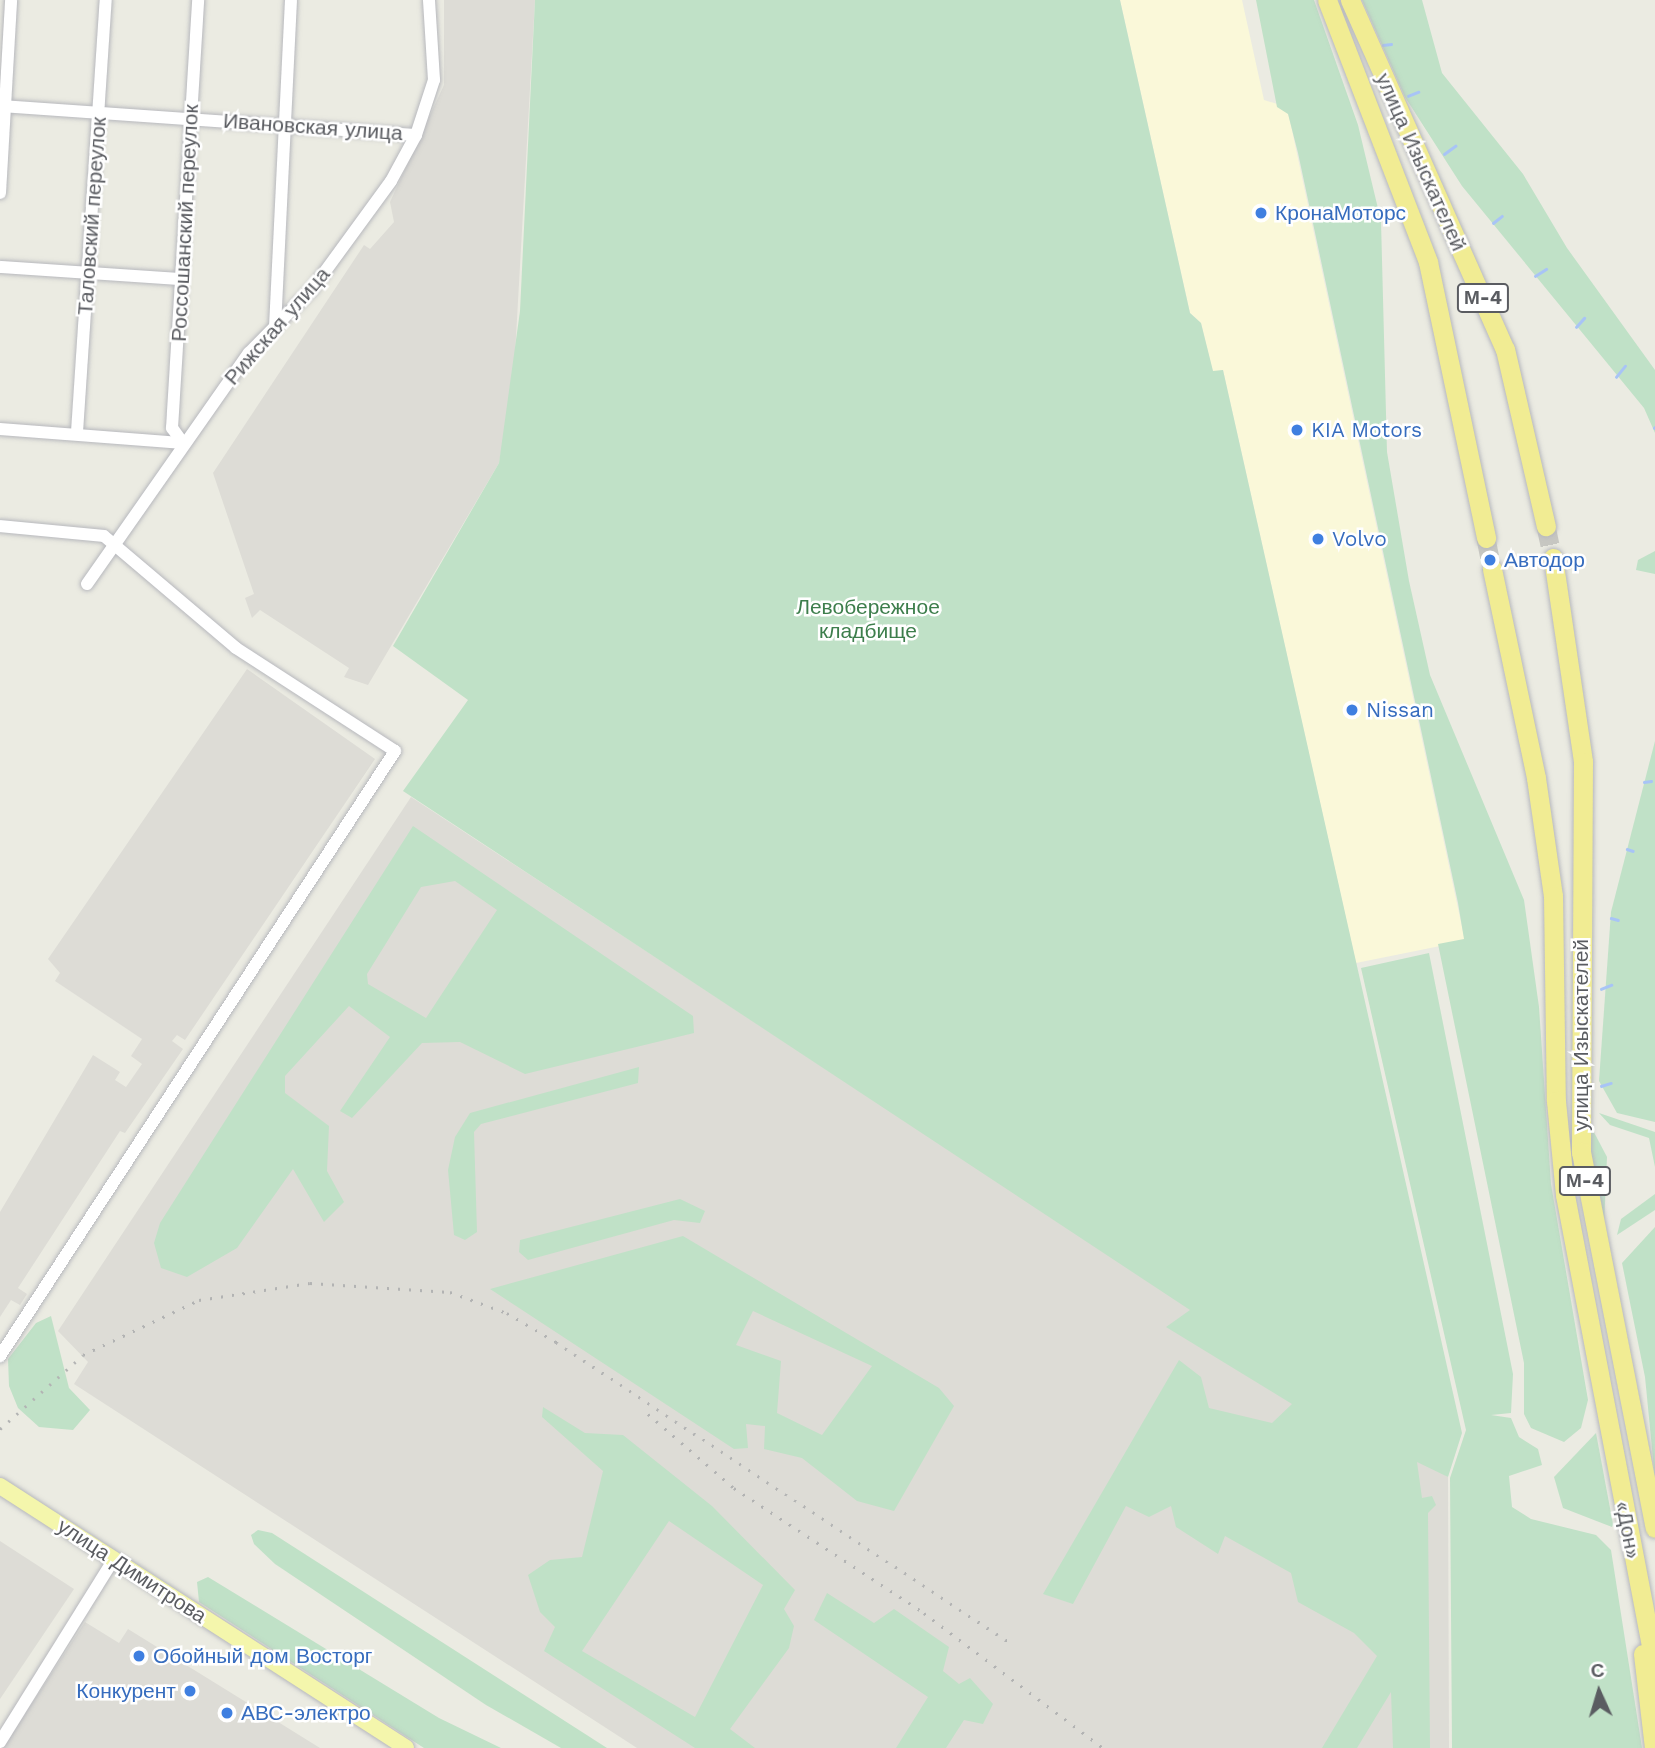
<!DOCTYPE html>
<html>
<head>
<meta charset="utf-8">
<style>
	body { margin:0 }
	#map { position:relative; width:1655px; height:1748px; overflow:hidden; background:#ebebe2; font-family:"Work Sans",sans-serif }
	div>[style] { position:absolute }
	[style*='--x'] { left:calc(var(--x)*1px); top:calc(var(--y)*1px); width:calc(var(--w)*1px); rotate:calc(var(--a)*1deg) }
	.commercial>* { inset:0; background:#faf8d9 }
	.industrial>* { inset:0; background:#dddcd6 }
	.green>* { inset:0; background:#c0e1c7 }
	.stream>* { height:2.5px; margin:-1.25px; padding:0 1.25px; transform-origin:1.25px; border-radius:1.25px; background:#a8c4f6 }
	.highway-tunnel>* { height:19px; margin-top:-9.5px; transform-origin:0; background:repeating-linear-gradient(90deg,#c7c7c2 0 19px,transparent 0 29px) }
	.roads { filter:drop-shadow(0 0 2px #b7b8bd) drop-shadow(0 0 2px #b7b8bd) }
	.minor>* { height:12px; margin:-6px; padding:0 6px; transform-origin:6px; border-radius:6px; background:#fff }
	.major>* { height:16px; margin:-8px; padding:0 8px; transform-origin:8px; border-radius:8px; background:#f4f6ac }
	.highway>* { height:19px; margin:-9.5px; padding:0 9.5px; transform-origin:9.5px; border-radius:9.5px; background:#f1ec93 }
	.rail>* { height:2.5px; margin-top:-1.25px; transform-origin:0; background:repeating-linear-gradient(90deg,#b2b3b3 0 2px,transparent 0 11px) }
	.dots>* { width:19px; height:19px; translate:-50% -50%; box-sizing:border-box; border:4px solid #fff; border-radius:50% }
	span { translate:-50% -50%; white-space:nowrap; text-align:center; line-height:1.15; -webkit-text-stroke:5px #fff; paint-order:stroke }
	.shield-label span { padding:2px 5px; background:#fff; border:2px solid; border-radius:5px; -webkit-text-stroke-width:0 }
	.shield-label { font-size:19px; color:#5a5c61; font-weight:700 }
	.street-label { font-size:21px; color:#5a5c61 }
	.shop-label { font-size:21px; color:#366cbe }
	.left { translate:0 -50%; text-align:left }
	.right { translate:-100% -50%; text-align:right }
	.park-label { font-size:21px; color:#3d7e4c }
	.north { position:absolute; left:1564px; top:1657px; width:70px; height:70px; -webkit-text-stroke:5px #fff; paint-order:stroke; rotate:356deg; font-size:19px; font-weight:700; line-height:28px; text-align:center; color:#5a5c61 }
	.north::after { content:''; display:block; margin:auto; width:24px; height:32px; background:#5a5c61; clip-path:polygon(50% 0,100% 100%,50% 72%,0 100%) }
</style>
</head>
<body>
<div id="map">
	<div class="commercial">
		<div style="clip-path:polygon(1120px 0,1242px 0,1264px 100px,1287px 107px,1465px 941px,1356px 963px,1223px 370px,1213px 372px,1201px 323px,1190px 313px)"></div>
	</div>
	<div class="industrial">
		<div style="clip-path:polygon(444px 0,535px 0,513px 390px,499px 463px,368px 685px,344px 677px,349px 668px,260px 610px,252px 618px,245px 598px,254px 594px,213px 473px,364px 245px,370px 249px,394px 222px,390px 202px,444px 85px)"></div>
		<div style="clip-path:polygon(247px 669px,375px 759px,185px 1040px,177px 1035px,172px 1041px,183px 1049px,125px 1133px,120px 1131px,18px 1288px,27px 1294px,20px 1305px,11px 1300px,0 1317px,0 1212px,93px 1055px,120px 1072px,115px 1080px,126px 1087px,142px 1064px,131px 1056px,142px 1039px,55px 981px,60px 973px,48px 959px)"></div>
		<div style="clip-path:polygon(411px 797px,1448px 1477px,1449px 1748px,637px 1748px,74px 1384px,88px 1362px,58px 1331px)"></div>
		<div style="clip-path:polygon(0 1541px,74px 1589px,0 1699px)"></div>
		<div style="clip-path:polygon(85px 1622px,119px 1643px,128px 1629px,320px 1748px,3px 1748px)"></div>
	</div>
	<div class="green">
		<div style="clip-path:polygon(535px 0,1120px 0,1190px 313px,1201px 323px,1213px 371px,1223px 370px,1462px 1433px,1448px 1477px,1417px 1462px,1422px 1498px,1432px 1496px,1436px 1505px,1428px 1513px,1430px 1748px,1393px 1748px,1391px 1692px,1357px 1748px,1322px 1748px,1377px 1656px,1354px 1633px,1298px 1602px,1291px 1573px,1225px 1536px,1218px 1554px,1176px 1527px,1171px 1506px,1149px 1517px,1126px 1506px,1073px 1604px,1043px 1594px,1179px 1360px,1201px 1377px,1209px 1408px,1272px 1423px,1292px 1404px,1166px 1327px,1190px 1310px,403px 791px,468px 700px,393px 646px,499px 463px,520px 311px)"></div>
		<div style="clip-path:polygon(1256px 0,1314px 0,1358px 125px,1381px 221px,1387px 452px,1409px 581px,1430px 675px,1524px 900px,1539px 1007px,1551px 1184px,1588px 1400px,1581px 1428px,1564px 1442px,1531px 1428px,1524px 1414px,1524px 1363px,1438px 944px,1464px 939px,1458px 903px,1298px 153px,1288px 114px,1277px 107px)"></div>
		<div style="clip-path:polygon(1362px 0,1422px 0,1442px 73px,1523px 174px,1567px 248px,1655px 370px,1655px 433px,1644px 408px,1462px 186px,1405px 97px)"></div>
		<div style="clip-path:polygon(1655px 551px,1655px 574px,1636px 570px,1638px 560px)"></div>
		<div style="clip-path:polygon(1655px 741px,1655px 1122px,1617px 1113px,1599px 1081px,1611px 912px)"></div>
		<div style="clip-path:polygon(evenodd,413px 826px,693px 1016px,694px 1033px,525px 1074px,460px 1042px,422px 1043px,352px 1118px,340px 1111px,390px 1037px,349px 1006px,285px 1076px,285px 1093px,329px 1126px,327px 1171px,344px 1202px,324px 1222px,293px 1169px,237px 1248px,187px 1277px,161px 1268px,154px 1243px,160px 1223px,413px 826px,455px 881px,497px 910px,426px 1018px,368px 984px,367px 974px,421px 887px,455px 881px)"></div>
		<div style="clip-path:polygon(1429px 953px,1513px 1374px,1511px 1413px,1491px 1415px,1511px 1418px,1519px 1437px,1538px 1449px,1542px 1465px,1509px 1476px,1512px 1507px,1531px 1519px,1596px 1535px,1611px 1550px,1642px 1748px,1452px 1748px,1450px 1478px,1466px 1430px,1361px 968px)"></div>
		<div style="clip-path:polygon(639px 1067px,638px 1083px,481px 1124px,474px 1132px,477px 1232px,465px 1240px,454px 1235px,448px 1170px,455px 1137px,470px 1113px)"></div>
		<div style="clip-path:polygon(1599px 1113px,1655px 1132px,1655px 1167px,1649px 1138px,1610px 1125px)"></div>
		<div style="clip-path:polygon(1587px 1119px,1607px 1157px,1604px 1225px,1593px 1186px)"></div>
		<div style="clip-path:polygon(1655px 1194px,1655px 1210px,1617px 1235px,1621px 1219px)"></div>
		<div style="clip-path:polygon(680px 1199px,705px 1211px,700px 1223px,674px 1220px,528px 1260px,519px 1252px,520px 1240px)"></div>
		<div style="clip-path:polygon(1655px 1227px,1655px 1479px,1645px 1377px,1622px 1263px)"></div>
		<div style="clip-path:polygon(evenodd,683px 1236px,939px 1388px,954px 1406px,894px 1511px,857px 1501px,802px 1458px,764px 1449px,765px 1426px,746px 1424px,748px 1448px,734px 1449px,490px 1289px,683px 1236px,753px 1311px,872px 1366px,822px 1435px,777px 1413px,781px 1361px,736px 1345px,753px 1311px)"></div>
		<div style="clip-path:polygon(51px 1316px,69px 1388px,90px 1410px,73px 1430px,39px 1427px,18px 1408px,9px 1386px,8px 1359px,36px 1323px)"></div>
		<div style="clip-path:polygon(evenodd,543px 1407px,585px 1433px,623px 1435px,712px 1506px,795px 1590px,784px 1609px,794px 1626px,789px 1648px,730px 1729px,755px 1748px,695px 1748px,544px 1651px,555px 1627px,540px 1612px,528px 1575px,550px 1560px,582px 1557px,603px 1471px,542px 1417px,543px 1407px,669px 1521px,763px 1585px,695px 1717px,582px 1651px,669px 1521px)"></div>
		<div style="clip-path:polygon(1596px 1433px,1613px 1524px,1612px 1527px,1563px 1508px,1554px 1477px)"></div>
		<div style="clip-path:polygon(258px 1530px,272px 1533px,607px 1748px,561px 1748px,486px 1705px,275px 1564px,254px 1544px,251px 1535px)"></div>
		<div style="clip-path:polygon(208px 1577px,439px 1718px,501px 1748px,424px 1748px,199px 1602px,197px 1582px)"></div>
		<div style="clip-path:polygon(827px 1593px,874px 1623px,894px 1609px,949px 1647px,943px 1671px,959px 1684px,970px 1678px,993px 1704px,983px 1724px,964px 1720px,946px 1748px,896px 1748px,928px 1697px,814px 1620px)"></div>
	</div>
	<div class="stream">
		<div style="--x:1383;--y:45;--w:8;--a:-7"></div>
		<div style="--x:1408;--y:96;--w:11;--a:-22"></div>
		<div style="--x:1444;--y:154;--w:14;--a:-36"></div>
		<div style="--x:1493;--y:223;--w:11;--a:-38"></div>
		<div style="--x:1535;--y:276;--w:13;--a:-32"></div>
		<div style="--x:1576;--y:327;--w:12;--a:-48"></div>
		<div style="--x:1616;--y:377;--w:14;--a:-51"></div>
		<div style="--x:1654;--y:428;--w:1;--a:-45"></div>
		<div style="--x:1644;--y:782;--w:7;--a:-8"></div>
		<div style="--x:1627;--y:849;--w:6;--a:18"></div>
		<div style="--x:1611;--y:918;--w:7;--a:16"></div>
		<div style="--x:1601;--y:989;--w:11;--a:-22"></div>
		<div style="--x:1601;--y:1086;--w:10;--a:-17"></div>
	</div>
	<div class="highway-tunnel">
		<div style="--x:1546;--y:526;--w:33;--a:78"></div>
		<div style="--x:1486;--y:538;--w:32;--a:79"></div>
	</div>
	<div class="roads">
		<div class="minor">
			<div style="--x:0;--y:106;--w:417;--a:4"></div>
			<div style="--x:0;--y:193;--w:193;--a:-86.7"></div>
			<div style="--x:0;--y:267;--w:181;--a:3.8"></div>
			<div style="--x:275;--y:327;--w:327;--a:-87.2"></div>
			<div style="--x:0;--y:429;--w:184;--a:4.4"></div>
			<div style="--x:77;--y:432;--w:433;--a:-86.2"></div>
			<div style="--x:183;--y:443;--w:19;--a:-126"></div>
			<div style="--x:172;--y:428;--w:429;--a:-86.5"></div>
			<div style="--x:0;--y:526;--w:104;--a:5.5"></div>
			<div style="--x:104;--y:536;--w:173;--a:40.3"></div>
			<div style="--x:236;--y:648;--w:189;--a:32.9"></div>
			<div style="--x:395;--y:751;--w:723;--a:123.14"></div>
			<div style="--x:87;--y:584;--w:282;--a:-55"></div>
			<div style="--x:249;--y:353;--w:91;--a:-45.4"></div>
			<div style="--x:313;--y:288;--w:132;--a:-53.9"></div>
			<div style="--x:391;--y:181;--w:52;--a:-61.5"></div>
			<div style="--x:416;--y:135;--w:58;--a:-71.9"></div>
			<div style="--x:434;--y:80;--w:80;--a:-93.6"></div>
			<div style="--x:0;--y:1742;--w:216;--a:-58.1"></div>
		</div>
		<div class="major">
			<div style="--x:0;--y:1486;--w:483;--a:32.8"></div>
		</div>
		<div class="highway">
			<div style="--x:1327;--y:0;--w:281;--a:68.9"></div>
			<div style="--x:1428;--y:262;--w:282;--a:78.1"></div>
			<div style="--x:1350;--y:0;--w:382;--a:66.1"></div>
			<div style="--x:1505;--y:349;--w:182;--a:77"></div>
			<div style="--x:1553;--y:558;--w:206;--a:81.6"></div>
			<div style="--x:1583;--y:762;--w:390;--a:90.3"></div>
			<div style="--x:1581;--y:1152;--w:383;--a:78.9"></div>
			<div style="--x:1492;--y:569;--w:214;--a:78.1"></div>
			<div style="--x:1536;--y:778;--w:119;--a:81.8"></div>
			<div style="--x:1553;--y:896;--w:205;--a:89.2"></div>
			<div style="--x:1556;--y:1101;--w:94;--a:84.5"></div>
			<div style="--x:1565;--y:1195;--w:482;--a:79.2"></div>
			<div style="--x:1643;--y:1654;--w:95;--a:83.3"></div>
		</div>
	</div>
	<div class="rail">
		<div style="--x:648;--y:1414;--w:113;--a:40.7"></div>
		<div style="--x:734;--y:1488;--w:227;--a:33.3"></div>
		<div style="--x:924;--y:1613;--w:224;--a:37"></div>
		<div style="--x:0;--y:1429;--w:111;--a:-41.7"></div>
		<div style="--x:83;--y:1355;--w:128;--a:-25.4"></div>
		<div style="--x:199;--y:1300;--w:112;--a:-8.7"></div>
		<div style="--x:310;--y:1283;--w:140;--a:3.7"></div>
		<div style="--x:450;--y:1292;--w:61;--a:20.2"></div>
		<div style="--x:507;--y:1313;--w:57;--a:30.6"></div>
		<div style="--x:556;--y:1342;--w:541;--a:33.54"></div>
	</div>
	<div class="dots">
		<div style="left:1261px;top:213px;background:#3f7fe0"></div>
		<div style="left:1297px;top:430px;background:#3f7fe0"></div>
		<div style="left:1318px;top:539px;background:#3f7fe0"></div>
		<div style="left:1490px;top:560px;background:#3f7fe0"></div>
		<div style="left:1352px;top:710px;background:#3f7fe0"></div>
		<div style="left:139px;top:1656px;background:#3f7fe0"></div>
		<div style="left:190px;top:1691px;background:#3f7fe0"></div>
		<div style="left:227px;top:1713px;background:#3f7fe0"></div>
	</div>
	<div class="shield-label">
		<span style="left:1483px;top:298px">М-4</span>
		<span style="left:1585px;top:1181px">М-4</span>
	</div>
	<div class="street-label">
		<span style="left:313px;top:127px;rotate:4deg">Ивановская улица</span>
		<span style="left:1421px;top:162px;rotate:66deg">улица Изыскателей</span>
		<span style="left:92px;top:216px;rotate:-86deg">Таловский переулок</span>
		<span style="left:185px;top:223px;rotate:-87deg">Россошанский переулок</span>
		<span style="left:277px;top:326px;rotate:-49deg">Рижская улица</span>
		<span style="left:1581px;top:1035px;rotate:-90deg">улица Изыскателей</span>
		<span style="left:1628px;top:1530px;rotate:79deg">«Дон»</span>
		<span style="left:132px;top:1571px;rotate:33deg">улица Димитрова</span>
	</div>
	<div class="shop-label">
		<span class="left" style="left:1275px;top:213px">КронаМоторс</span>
		<span class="left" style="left:1311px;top:430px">KIA Motors</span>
		<span class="left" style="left:1332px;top:539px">Volvo</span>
		<span class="left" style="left:1504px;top:560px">Автодор</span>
		<span class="left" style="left:1366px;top:710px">Nissan</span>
		<span class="left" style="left:153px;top:1656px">Обойный дом Восторг</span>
		<span class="right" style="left:176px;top:1691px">Конкурент</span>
		<span class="left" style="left:241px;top:1713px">АВС-электро</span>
	</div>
	<div class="park-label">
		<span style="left:868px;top:619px">Левобережное<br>кладбище</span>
	</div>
	<div class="north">С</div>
</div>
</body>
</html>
